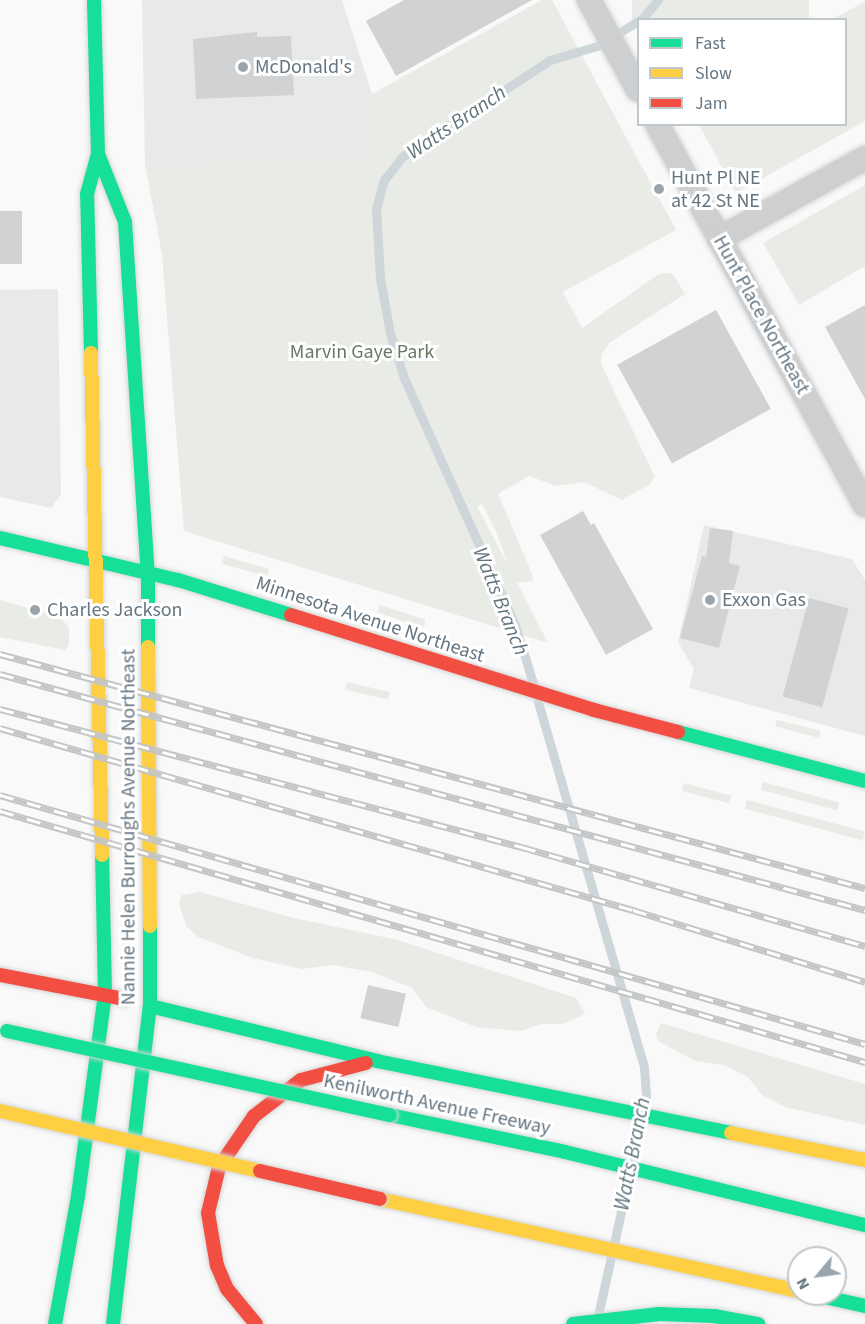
<!DOCTYPE html>
<html>
<head>
<meta charset="utf-8">
<style>
	body { margin:0 }
	#map { position:relative; width:865px; height:1324px; overflow:hidden; background:#f9f9f9; font-family:"Source Sans 3",sans-serif }
	div>[style] { position:absolute }
	[style*='--x'] { left:calc(var(--x)*1px); top:calc(var(--y)*1px); width:calc(var(--w)*1px); rotate:calc(var(--a)*1deg) }
	.built>* { inset:0; background:#e8e9e9 }
	.green>* { inset:0; background:#e8ebe6; transform-origin:0 0 }
	.stream>* { height:9px; margin:-4.5px; padding:0 4.5px; transform-origin:4.5px; border-radius:4.5px; background:#ced6d9 }
	.building>* { inset:0; background:#d0d2d3; transform-origin:0 0 }
	.roads { filter:drop-shadow(0 0 2px #d5d6d7) drop-shadow(0 0 2px #d5d6d7) }
	.street>* { height:24px; margin:-12px; padding:0 12px; transform-origin:12px; border-radius:12px; background:#cecfd0 }
	.fast>* { height:14px; margin:-7px; padding:0 7px; transform-origin:7px; border-radius:7px; background:#16e098 }
	.slow>* { height:14px; margin:-7px; padding:0 7px; transform-origin:7px; border-radius:7px; background:#ffcf43 }
	.jam>* { height:14px; margin:-7px; padding:0 7px; transform-origin:7px; border-radius:7px; background:#f24e42 }
	.rail>* { height:7px; margin-top:-3.5px; transform-origin:0; background:repeating-linear-gradient(90deg,#fff 0 14px,#c3c5c6 0 28px); box-sizing:border-box; border-block:2px solid #c3c5c6 }
	.bridges { filter:drop-shadow(0 0 2px #d5d6d6) drop-shadow(0 0 2px #d5d6d6) }
	.fast-bridge>* { height:14px; margin:-7px; padding:0 7px; transform-origin:7px; border-radius:7px; background:#16e098 }
	.slow-bridge>* { height:14px; margin:-7px; padding:0 7px; transform-origin:7px; border-radius:7px; background:#ffcf43 }
	.jam-bridge>* { height:14px; margin:-7px; padding:0 7px; transform-origin:7px; border-radius:7px; background:#f24e42 }
	.dots>* { width:16px; height:16px; translate:-50% -50%; box-sizing:border-box; border:3px solid #fff; border-radius:50% }
	span { translate:-50% -50%; white-space:nowrap; text-align:center; line-height:1.15; -webkit-text-stroke:6px #fff; paint-order:stroke }
	.poi-label { font-size:20px; color:#657683 }
	.left { translate:0 -50%; text-align:left }
	.street-label { font-size:20px; color:#657683 }
	.park-label { font-size:20px; color:#687a64 }
	.water-label { font-size:21px; color:#60757c; font-style:italic }
	.legend { position:absolute; left:637px; top:18px; width:210px; height:108px; box-sizing:border-box; background:#fff; border:2px solid #c1c8cd; margin:0; padding:8px 10px; list-style:none; font-size:18px; color:#657683 }
	.legend li { display:flex; align-items:center; gap:12px; height:30px }
	.legend b { width:30px; border:2px solid #c1c8cd }
	.north { position:absolute; left:787px; top:1246px; width:60px; height:60px; box-sizing:border-box; background:#fff; border:2px solid #c1c8cd; border-radius:50%; rotate:241deg; font-size:16px; font-weight:700; line-height:24px; text-align:center; color:#657683 }
	.north::after { content:''; display:block; margin:auto; width:21px; height:27px; background:#99a4ac; clip-path:polygon(50% 0,100% 100%,50% 72%,0 100%) }
</style>
</head>
<body>
<div id="map">
	<div class="built">
		<div style="clip-path:polygon(142px 0,342px 0,372px 94px,369px 160px,145px 165px)"></div>
		<div style="clip-path:polygon(58px 289px,61px 494px,51px 508px,0 497px,0 290px)"></div>
		<div style="clip-path:polygon(704px 525px,852px 559px,865px 580px,865px 736px,689px 688px,694px 669px,678px 642px)"></div>
	</div>
	<div class="green">
		<div style="clip-path:polygon(evenodd,542px 0,552px 0,676px 230px,563px 292px,582px 328px,659px 274px,672px 273px,685px 294px,609px 343px,602px 354px,601px 364px,655px 477px,650px 484px,622px 500px,584px 482px,556px 486px,529px 476px,498px 494px,532px 574px,533px 581px,517px 583px,548px 643px,184px 531px,162px 254px,145px 165px,368px 160px,372px 94px,542px 0,482px 504px,496px 532px,509px 567px,477px 506px,482px 504px)"></div>
		<div style="left:632px;top:0;width:177px;height:21px"></div>
		<div style="clip-path:polygon(865px 2px,865px 121px,736px 193px,699px 125px,846px 124px,846px 20px,832px 19px)"></div>
		<div style="clip-path:polygon(865px 185px,865px 266px,799px 305px,763px 243px)"></div>
		<div style="left:224px;top:556px;width:47px;height:8px;rotate:16deg"></div>
		<div style="clip-path:polygon(0 600px,60px 617px,69px 628px,69px 645px,65px 650px,0 637px)"></div>
		<div style="left:380px;top:605px;width:48px;height:8px;rotate:18deg"></div>
		<div style="left:347px;top:682px;width:44px;height:8px;rotate:13deg"></div>
		<div style="clip-path:polygon(777px 720px,821px 731px,819px 738px,775px 726px)"></div>
		<div style="left:763px;top:782px;width:79px;height:8px;rotate:15deg"></div>
		<div style="left:684px;top:783px;width:49px;height:8px;rotate:15deg"></div>
		<div style="left:747px;top:800px;width:122px;height:9px;rotate:15deg"></div>
		<div style="clip-path:polygon(200px 892px,294px 918px,398px 940px,576px 998px,585px 1014px,563px 1024px,541px 1024px,521px 1031px,476px 1027px,426px 1007px,412px 988px,372px 972px,333px 965px,302px 969px,253px 958px,198px 937px,186px 926px,179px 902px,182px 895px)"></div>
		<div style="clip-path:polygon(661px 1023px,865px 1084px,865px 1125px,785px 1107px,762px 1095px,748px 1077px,724px 1065px,695px 1061px,658px 1041px,656px 1034px)"></div>
	</div>
	<div class="stream">
		<div style="--x:641;--y:20;--w:26;--a:-50"></div>
		<div style="--x:533;--y:683;--w:61;--a:-107.2"></div>
		<div style="--x:515;--y:625;--w:271;--a:-114.2"></div>
		<div style="--x:404;--y:378;--w:47;--a:-107.3"></div>
		<div style="--x:390;--y:333;--w:56;--a:-100.3"></div>
		<div style="--x:380;--y:278;--w:69;--a:-93.3"></div>
		<div style="--x:376;--y:209;--w:30;--a:-75"></div>
		<div style="--x:384;--y:180;--w:29;--a:-52"></div>
		<div style="--x:402;--y:157;--w:177;--a:-33.2"></div>
		<div style="--x:550;--y:60;--w:49;--a:-16.6"></div>
		<div style="--x:597;--y:46;--w:48;--a:-31.4"></div>
		<div style="--x:538;--y:702;--w:380;--a:73.8"></div>
		<div style="--x:644;--y:1067;--w:32;--a:86"></div>
		<div style="--x:646;--y:1099;--w:221;--a:102.5"></div>
	</div>
	<div class="building">
		<div style="clip-path:polygon(404px 0,532px 0,396px 76px,366px 21px)"></div>
		<div style="clip-path:polygon(257px 32px,257px 37px,291px 36px,294px 95px,196px 99px,193px 39px)"></div>
		<div style="left:0;top:211px;width:22px;height:53px"></div>
		<div style="clip-path:polygon(865px 305px,865px 399px,825px 327px)"></div>
		<div style="left:716px;top:310px;width:113px;height:113px;rotate:61deg"></div>
		<div style="clip-path:polygon(583px 511px,591px 525px,594px 523px,653px 629px,606px 655px,540px 535px)"></div>
		<div style="clip-path:polygon(710px 528px,733px 531px,729px 563px,740px 566px,719px 648px,680px 638px,702px 556px,706px 557px)"></div>
		<div style="left:809px;top:598px;width:41px;height:102px;rotate:15deg"></div>
		<div style="left:368px;top:985px;width:39px;height:34px;rotate:13deg"></div>
	</div>
	<div class="roads">
		<div class="street">
			<div style="--x:589;--y:0;--w:102;--a:61.4"></div>
			<div style="--x:657;--y:124;--w:434;--a:61.4"></div>
			<div style="--x:719;--y:239;--w:167;--a:-29"></div>
		</div>
		<div class="fast">
			<div style="--x:98;--y:154;--w:73;--a:68.3"></div>
			<div style="--x:125;--y:222;--w:352;--a:86.3"></div>
			<div style="--x:148;--y:573;--w:74;--a:90"></div>
			<div style="--x:91;--y:353;--w:159;--a:-91.4"></div>
			<div style="--x:87;--y:194;--w:41;--a:-74.6"></div>
			<div style="--x:98;--y:154;--w:154;--a:-91.5"></div>
			<div style="--x:0;--y:538;--w:183;--a:13.3"></div>
			<div style="--x:178;--y:580;--w:118;--a:17.2"></div>
			<div style="--x:678;--y:732;--w:193;--a:14.7"></div>
			<div style="--x:150;--y:1006;--w:234;--a:13.6"></div>
			<div style="--x:377;--y:1061;--w:361;--a:11.5"></div>
			<div style="--x:390;--y:1115;--w:179;--a:11.9"></div>
			<div style="--x:565;--y:1152;--w:309;--a:13.7"></div>
			<div style="--x:811;--y:1294;--w:55;--a:12.5"></div>
			<div style="--x:55;--y:1324;--w:130;--a:-79.8"></div>
			<div style="--x:78;--y:1196;--w:204;--a:-82.4"></div>
			<div style="--x:105;--y:994;--w:139;--a:-91.2"></div>
			<div style="--x:113;--y:1324;--w:320;--a:-83.4"></div>
			<div style="--x:150;--y:1006;--w:80;--a:-90"></div>
			<div style="--x:573;--y:1324;--w:87;--a:-6.6"></div>
			<div style="--x:659;--y:1314;--w:55;--a:2.1"></div>
			<div style="--x:714;--y:1316;--w:45;--a:10.3"></div>
		</div>
		<div class="slow">
			<div style="--x:91;--y:353;--w:502;--a:88.74"></div>
			<div style="--x:148;--y:647;--w:279;--a:89.6"></div>
			<div style="--x:731;--y:1133;--w:137;--a:11.4"></div>
			<div style="--x:380;--y:1199;--w:429;--a:12.4"></div>
		</div>
		<div class="jam">
			<div style="--x:291;--y:615;--w:318;--a:17.4"></div>
			<div style="--x:594;--y:710;--w:87;--a:14.7"></div>
			<div style="--x:0;--y:975;--w:127;--a:10.9"></div>
			<div style="--x:256;--y:1324;--w:45;--a:-129.6"></div>
			<div style="--x:227;--y:1289;--w:25;--a:-113"></div>
			<div style="--x:217;--y:1266;--w:54;--a:-99.6"></div>
			<div style="--x:208;--y:1213;--w:47;--a:-76.6"></div>
			<div style="--x:219;--y:1167;--w:62;--a:-55.5"></div>
			<div style="--x:254;--y:1116;--w:59;--a:-37.5"></div>
			<div style="--x:301;--y:1080;--w:67;--a:-14.7"></div>
		</div>
	</div>
	<div class="rail">
		<div style="--x:0;--y:654;--w:896;--a:15.14"></div>
		<div style="--x:0;--y:674;--w:897;--a:15.26"></div>
		<div style="--x:0;--y:709;--w:540;--a:14.81"></div>
		<div style="--x:522;--y:847;--w:357;--a:16.1"></div>
		<div style="--x:0;--y:728;--w:659;--a:16.04"></div>
		<div style="--x:633;--y:910;--w:243;--a:17.2"></div>
		<div style="--x:0;--y:795;--w:900;--a:16.06"></div>
		<div style="--x:0;--y:811;--w:901;--a:16.18"></div>
	</div>
	<div class="bridges">
		<div class="fast-bridge">
			<div style="--x:7;--y:1031;--w:392;--a:12.4"></div>
		</div>
		<div class="slow-bridge">
			<div style="--x:0;--y:1111;--w:267;--a:13"></div>
		</div>
		<div class="jam-bridge">
			<div style="--x:260;--y:1171;--w:123;--a:13.1"></div>
		</div>
	</div>
	<div class="dots">
		<div style="left:243px;top:67px;background:#99a4ac"></div>
		<div style="left:659px;top:189px;background:#99a4ac"></div>
		<div style="left:710px;top:600px;background:#99a4ac"></div>
		<div style="left:35px;top:610px;background:#99a4ac"></div>
	</div>
	<div class="poi-label">
		<span class="left" style="left:255px;top:67px">McDonald's</span>
		<span class="left" style="left:671px;top:190px">Hunt Pl NE<br>at 42 St NE</span>
		<span class="left" style="left:722px;top:600px">Exxon Gas</span>
		<span class="left" style="left:47px;top:610px">Charles Jackson</span>
	</div>
	<div class="street-label">
		<span style="left:761px;top:315px;rotate:61deg">Hunt Place Northeast</span>
		<span style="left:370px;top:620px;rotate:18deg">Minnesota Avenue Northeast</span>
		<span style="left:129px;top:827px;rotate:-90deg">Nannie Helen Burroughs Avenue Northeast</span>
		<span style="left:437px;top:1105px;rotate:12deg">Kenilworth Avenue Freeway</span>
	</div>
	<div class="park-label">
		<span style="left:362px;top:352px">Marvin Gaye Park</span>
	</div>
	<div class="water-label">
		<span style="left:456px;top:122px;rotate:-34deg">Watts Branch</span>
		<span style="left:501px;top:601px;rotate:68deg">Watts Branch</span>
		<span style="left:632px;top:1154px;rotate:-79deg">Watts Branch</span>
	</div>
	<ul class="legend">
	<li><b style="height:8px;background:#16e098"></b>Fast</li>
	<li><b style="height:8px;background:#ffcf43"></b>Slow</li>
	<li><b style="height:8px;background:#f24e42"></b>Jam</li>
	</ul>
	<div class="north">N</div>
</div>
</body>
</html>
